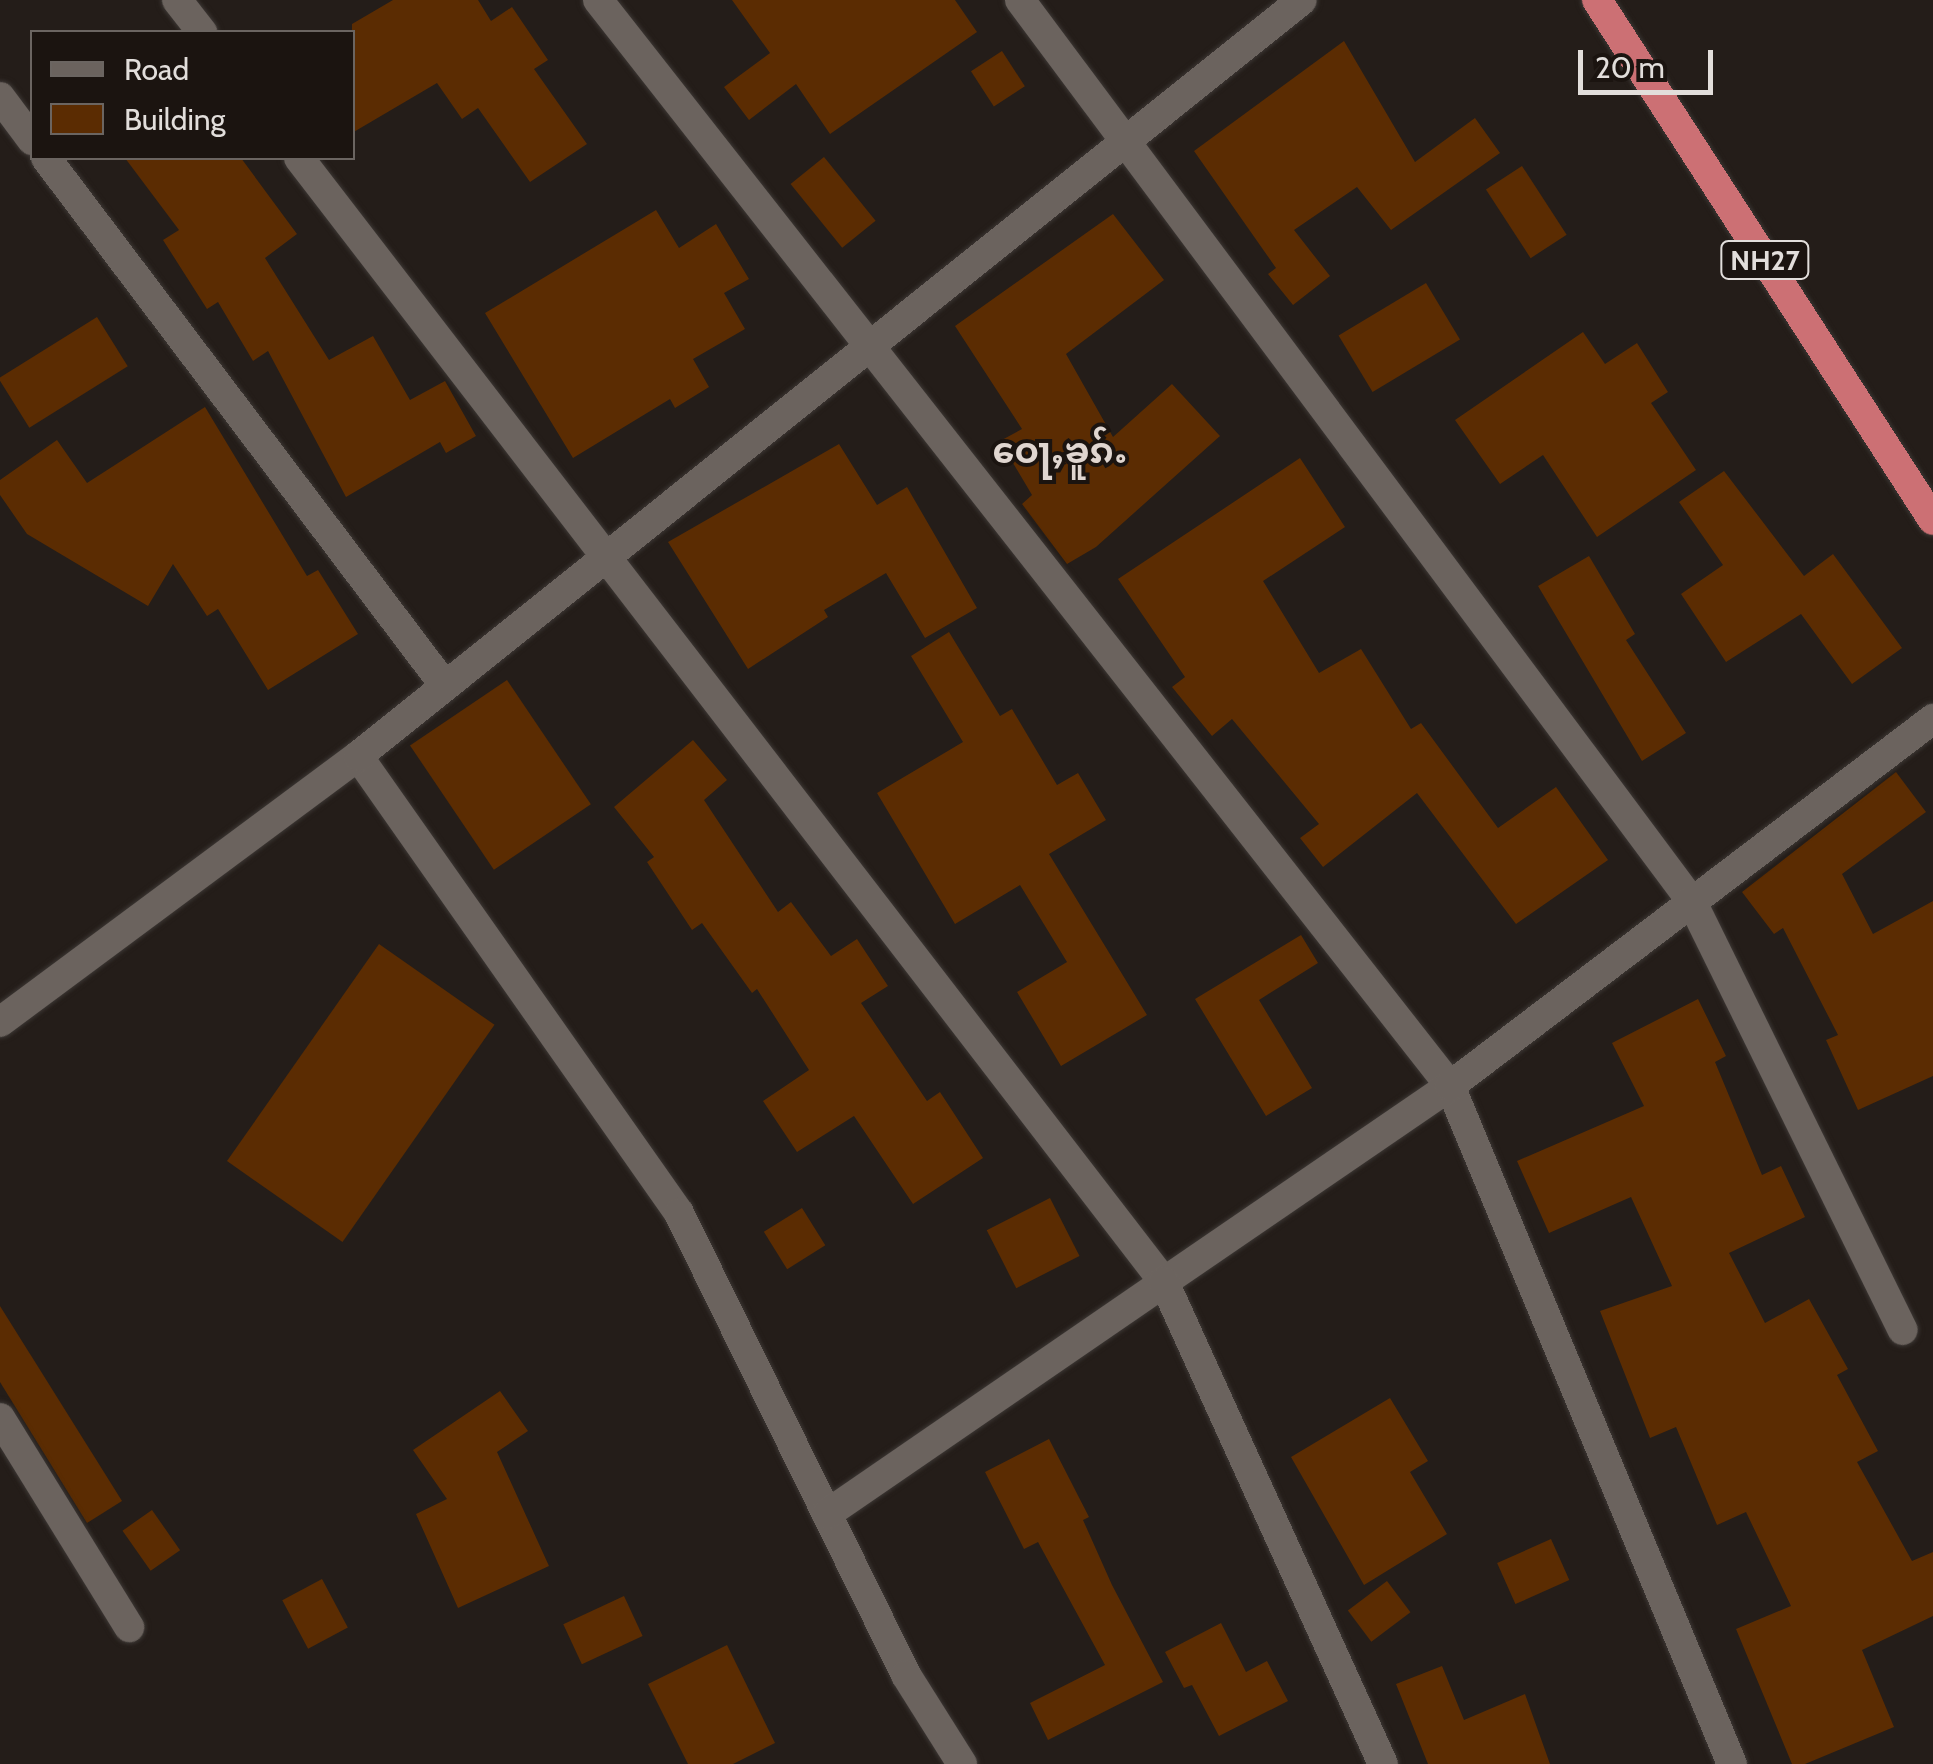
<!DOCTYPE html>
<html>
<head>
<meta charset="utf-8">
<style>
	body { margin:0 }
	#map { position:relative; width:1933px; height:1764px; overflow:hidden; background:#241d19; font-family:Cabin,"Noto Sans Myanmar",sans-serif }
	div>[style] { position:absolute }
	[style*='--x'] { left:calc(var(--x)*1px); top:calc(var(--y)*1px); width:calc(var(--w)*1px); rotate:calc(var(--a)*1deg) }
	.building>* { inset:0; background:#5b2c02; transform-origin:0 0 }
	.roads { filter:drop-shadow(0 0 2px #3c3734) drop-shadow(0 0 2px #3c3734) }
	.minor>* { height:30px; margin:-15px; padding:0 15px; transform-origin:15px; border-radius:15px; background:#6b635e }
	.trunk>* { height:30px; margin:-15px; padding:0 15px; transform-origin:15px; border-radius:15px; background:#cc7074 }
	span { translate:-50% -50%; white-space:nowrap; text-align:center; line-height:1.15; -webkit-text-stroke:8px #1b1410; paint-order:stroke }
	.shield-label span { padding:2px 8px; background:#1b1410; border:2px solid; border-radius:8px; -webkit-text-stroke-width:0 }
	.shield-label { font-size:28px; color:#e2dedb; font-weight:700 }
	.quarter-label { font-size:35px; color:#e0d6d0; font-weight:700 }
	.legend { position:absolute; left:30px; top:30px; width:325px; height:130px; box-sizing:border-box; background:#1b1410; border:2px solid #6b6561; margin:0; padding:12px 18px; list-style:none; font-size:30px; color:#e2dedb }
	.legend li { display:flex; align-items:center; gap:20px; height:50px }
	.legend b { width:50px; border:2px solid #6b6561 }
	.scale { position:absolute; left:1578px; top:50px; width:135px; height:45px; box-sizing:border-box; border:5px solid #e2dedb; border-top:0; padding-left:12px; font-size:30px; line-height:35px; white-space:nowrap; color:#e2dedb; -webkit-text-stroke:8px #1b1410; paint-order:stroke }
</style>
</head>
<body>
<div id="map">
	<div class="building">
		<div style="clip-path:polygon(393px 0,478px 0,491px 21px,512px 7px,548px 60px,534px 69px,587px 144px,530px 182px,478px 108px,462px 119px,437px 83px,352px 133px,352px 24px)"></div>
		<div style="clip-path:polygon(732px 0,955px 0,977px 32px,830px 134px,796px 84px,749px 120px,724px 87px,770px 53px)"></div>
		<div style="clip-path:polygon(1344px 41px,1415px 162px,1475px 118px,1500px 153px,1391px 230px,1357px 187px,1294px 230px,1330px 276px,1293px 305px,1268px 274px,1276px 268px,1194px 151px)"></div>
		<div style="left:1002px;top:51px;width:42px;height:37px;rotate:57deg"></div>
		<div style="left:824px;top:157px;width:82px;height:43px;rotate:51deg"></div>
		<div style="clip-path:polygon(125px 158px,241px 158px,297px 234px,265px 258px,329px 360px,373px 336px,410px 400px,445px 381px,476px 436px,446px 453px,440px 442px,346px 497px,268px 351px,253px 361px,218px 302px,207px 309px,163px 240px,179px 230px)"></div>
		<div style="left:1522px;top:166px;width:82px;height:43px;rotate:57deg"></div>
		<div style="clip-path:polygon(656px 210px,679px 248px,716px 224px,749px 279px,724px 293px,745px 329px,693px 359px,709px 387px,675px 408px,670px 399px,573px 458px,485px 313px)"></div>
		<div style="clip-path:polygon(1113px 214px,1164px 280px,1066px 354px,1113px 437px,1172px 384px,1220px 436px,1096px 547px,1067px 564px,1022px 504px,1032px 495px,1000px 441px,1022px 429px,955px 326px)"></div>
		<div style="left:1426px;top:283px;width:66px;height:102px;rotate:59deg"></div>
		<div style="left:97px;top:317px;width:58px;height:116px;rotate:58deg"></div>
		<div style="clip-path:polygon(1583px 332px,1605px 364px,1637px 343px,1668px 392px,1651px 403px,1696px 470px,1597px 537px,1543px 455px,1500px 484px,1455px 420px)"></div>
		<div style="clip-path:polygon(205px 407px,307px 576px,318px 570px,358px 634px,268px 690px,218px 609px,207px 616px,173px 564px,148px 606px,27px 534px,0 495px,0 480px,57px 440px,87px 483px)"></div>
		<div style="clip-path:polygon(839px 444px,877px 505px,907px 487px,977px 608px,925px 638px,886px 573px,824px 610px,828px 617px,748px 669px,668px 542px)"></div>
		<div style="clip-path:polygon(1300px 458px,1345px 527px,1263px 581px,1319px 673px,1361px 649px,1411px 729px,1421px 723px,1498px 828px,1556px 787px,1608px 860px,1516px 924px,1417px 793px,1323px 867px,1300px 838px,1319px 824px,1232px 719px,1212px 736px,1172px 687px,1185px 677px,1118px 579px)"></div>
		<div style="clip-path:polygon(1724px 471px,1804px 576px,1833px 554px,1902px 648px,1852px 684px,1801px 614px,1726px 662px,1681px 594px,1723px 565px,1679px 502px)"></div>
		<div style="clip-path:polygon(1589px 556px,1635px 634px,1626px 640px,1686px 733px,1642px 761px,1538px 586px)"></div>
		<div style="clip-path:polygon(949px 632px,1000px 716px,1012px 709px,1057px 785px,1078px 773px,1106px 820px,1049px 854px,1147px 1015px,1061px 1066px,1017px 992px,1067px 962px,1020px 885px,955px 924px,877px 793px,963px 742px,911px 656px)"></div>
		<div style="left:507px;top:680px;width:150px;height:117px;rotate:56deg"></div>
		<div style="clip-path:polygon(693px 740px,727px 780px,704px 800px,778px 912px,791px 902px,831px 956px,857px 939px,888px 986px,861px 1003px,927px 1101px,940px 1092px,983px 1158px,913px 1204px,854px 1116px,797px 1152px,763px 1101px,809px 1070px,757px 989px,752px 993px,702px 923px,692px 930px,647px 862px,654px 857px,614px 807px)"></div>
		<div style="clip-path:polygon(1896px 772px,1926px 812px,1842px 874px,1873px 934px,1933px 901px,1933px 1076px,1858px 1110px,1826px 1040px,1838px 1035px,1783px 928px,1774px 934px,1742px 892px)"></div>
		<div style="clip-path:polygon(1301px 935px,1318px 963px,1259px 1000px,1312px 1088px,1266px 1116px,1195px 999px)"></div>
		<div style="left:379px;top:944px;width:141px;height:265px;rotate:35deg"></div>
		<div style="clip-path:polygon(1698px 999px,1726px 1056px,1715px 1062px,1762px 1175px,1781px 1166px,1805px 1217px,1729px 1253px,1765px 1323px,1809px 1299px,1848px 1369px,1837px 1375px,1878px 1451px,1857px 1462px,1912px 1561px,1933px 1552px,1933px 1616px,1862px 1650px,1894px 1727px,1805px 1764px,1792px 1764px,1736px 1629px,1791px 1606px,1746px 1512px,1717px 1525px,1676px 1427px,1650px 1438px,1600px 1311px,1672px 1286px,1631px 1197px,1549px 1233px,1517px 1161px,1644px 1106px,1612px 1043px)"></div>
		<div style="left:1050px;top:1198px;width:65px;height:71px;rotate:63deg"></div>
		<div style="left:802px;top:1208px;width:44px;height:45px;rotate:58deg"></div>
		<div style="clip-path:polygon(0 1306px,122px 1501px,87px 1523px,0 1382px)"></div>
		<div style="clip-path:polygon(500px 1391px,528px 1431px,497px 1452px,549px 1566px,458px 1608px,416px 1514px,447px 1499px,413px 1450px)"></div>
		<div style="clip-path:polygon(1390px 1398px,1428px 1461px,1410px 1472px,1447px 1534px,1364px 1585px,1291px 1457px)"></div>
		<div style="clip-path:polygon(1049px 1439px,1089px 1517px,1083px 1520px,1112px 1585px,1163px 1682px,1048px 1740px,1030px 1703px,1105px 1665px,1038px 1542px,1024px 1549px,985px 1472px)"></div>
		<div style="left:152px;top:1510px;width:49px;height:36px;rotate:55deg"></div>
		<div style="left:1551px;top:1539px;width:45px;height:59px;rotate:66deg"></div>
		<div style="left:322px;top:1579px;width:55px;height:45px;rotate:62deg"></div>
		<div style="left:1387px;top:1581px;width:39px;height:49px;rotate:53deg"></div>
		<div style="left:624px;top:1596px;width:44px;height:67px;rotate:65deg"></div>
		<div style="clip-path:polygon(1221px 1623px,1246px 1672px,1267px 1661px,1288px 1701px,1219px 1736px,1192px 1685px,1184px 1688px,1165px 1652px)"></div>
		<div style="clip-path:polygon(727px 1645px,775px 1743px,733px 1764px,688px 1764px,648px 1684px)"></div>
		<div style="clip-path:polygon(1442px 1666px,1464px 1720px,1525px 1694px,1550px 1764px,1428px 1764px,1396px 1684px)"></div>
	</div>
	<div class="roads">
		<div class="minor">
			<div style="--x:177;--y:0;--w:41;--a:52"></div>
			<div style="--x:598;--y:0;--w:1380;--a:51.88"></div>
			<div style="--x:1450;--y:1086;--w:734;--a:67.42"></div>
			<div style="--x:1020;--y:0;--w:1125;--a:53.31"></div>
			<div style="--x:1692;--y:902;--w:477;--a:63.8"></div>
			<div style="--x:0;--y:97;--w:54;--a:53.3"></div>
			<div style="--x:46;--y:158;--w:662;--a:52.92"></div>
			<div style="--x:299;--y:158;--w:1418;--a:52.42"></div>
			<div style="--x:1164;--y:1282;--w:347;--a:-34.4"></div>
			<div style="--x:1450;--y:1086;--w:607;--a:-37.23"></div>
			<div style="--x:358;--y:756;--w:558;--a:54.92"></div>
			<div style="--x:679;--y:1213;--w:515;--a:63.83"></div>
			<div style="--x:906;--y:1675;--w:105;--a:57.8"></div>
			<div style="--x:0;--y:1022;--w:446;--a:-36.6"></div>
			<div style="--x:358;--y:756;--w:1209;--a:-38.69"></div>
			<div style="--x:0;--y:1418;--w:246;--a:58.3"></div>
			<div style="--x:827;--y:1514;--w:409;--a:-34.5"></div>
			<div style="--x:1164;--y:1282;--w:529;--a:65.57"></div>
		</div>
		<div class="trunk">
			<div style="--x:1597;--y:0;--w:619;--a:57.13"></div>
		</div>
	</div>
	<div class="shield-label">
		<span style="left:1765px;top:260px">NH27</span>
	</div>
	<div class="quarter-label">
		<span style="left:1060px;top:451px">ဝေႃႇၶူၵ်ႉ</span>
	</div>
	<ul class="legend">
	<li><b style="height:12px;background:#6b635e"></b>Road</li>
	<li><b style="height:28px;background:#5b2c02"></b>Building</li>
	</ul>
	<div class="scale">20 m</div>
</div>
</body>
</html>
